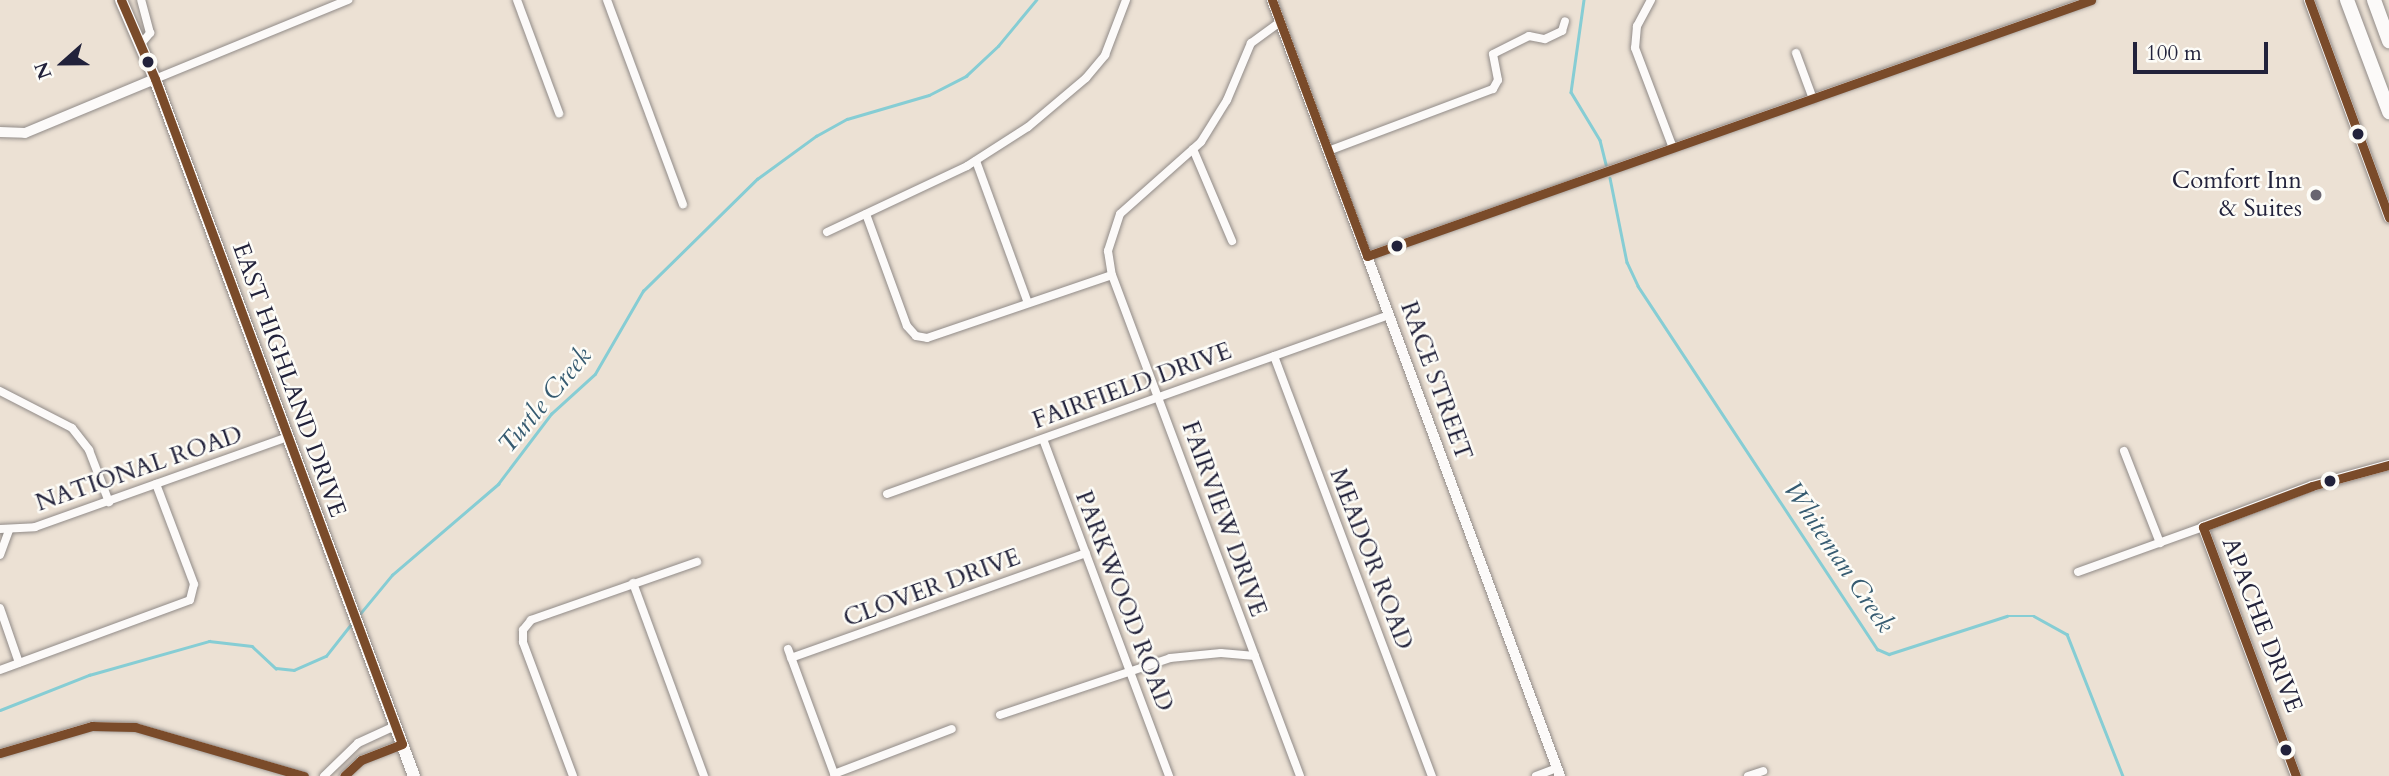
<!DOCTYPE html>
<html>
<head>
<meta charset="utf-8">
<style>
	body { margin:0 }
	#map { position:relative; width:2389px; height:776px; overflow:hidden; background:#ece1d4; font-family:Cardo,serif }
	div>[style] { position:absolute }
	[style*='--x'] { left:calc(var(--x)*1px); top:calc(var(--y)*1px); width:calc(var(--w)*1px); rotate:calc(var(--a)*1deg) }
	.stream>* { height:2.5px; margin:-1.25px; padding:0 1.25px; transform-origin:1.25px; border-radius:1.25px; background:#86cdd4 }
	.roads { filter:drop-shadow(0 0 2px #918b88) drop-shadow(0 0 2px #918b88) }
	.minor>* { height:8px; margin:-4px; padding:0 4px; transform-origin:4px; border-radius:4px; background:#fcfaf9 }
	.tertiary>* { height:10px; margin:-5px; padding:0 5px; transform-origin:5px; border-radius:5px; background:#fcfaf9 }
	.secondary>* { height:10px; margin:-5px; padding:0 5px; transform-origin:5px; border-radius:5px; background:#fcfaf9 }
	.primary>* { height:12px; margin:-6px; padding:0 6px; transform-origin:6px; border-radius:6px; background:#fcfaf9 }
	.motorway>* { height:14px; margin:-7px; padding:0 7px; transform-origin:7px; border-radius:7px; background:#fcfaf9 }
	.bus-1>* { height:9px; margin:-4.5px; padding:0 4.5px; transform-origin:4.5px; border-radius:4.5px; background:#7a4b2a }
	.dots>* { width:19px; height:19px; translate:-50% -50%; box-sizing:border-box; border:4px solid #fdfcf7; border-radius:50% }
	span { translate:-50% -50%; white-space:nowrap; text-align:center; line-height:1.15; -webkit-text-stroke:5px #fdfcf7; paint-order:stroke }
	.poi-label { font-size:24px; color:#22223b }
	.right { translate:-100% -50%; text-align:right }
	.street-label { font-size:24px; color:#22223b }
	.water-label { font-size:26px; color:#365b71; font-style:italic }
	.north { position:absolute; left:28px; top:28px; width:70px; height:70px; -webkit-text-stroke:5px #fdfcf7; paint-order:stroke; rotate:249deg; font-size:19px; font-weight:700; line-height:28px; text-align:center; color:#22223b }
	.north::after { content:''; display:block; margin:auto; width:24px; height:32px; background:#22223b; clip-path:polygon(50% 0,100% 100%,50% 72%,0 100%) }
	.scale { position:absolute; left:2133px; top:42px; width:135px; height:32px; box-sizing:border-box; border:4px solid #22223b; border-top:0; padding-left:9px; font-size:21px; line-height:24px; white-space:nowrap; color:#22223b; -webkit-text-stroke:5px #fdfcf7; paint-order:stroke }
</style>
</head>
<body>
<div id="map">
	<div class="stream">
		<div style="--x:1584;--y:0;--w:93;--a:98"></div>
		<div style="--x:1571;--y:92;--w:56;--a:58.9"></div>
		<div style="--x:1600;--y:140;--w:25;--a:76"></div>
		<div style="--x:1610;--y:178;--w:86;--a:78.6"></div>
		<div style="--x:1627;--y:262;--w:26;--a:65"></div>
		<div style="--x:1638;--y:286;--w:435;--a:56.6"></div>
		<div style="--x:1877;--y:649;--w:13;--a:23"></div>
		<div style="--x:1889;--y:654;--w:124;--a:-17.9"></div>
		<div style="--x:2007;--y:616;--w:27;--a:0"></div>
		<div style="--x:2034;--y:616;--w:38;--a:29"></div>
		<div style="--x:2067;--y:634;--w:153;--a:68.5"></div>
		<div style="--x:359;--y:615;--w:52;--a:-50.5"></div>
		<div style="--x:392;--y:575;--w:140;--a:-40.6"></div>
		<div style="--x:498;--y:484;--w:88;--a:-52.9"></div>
		<div style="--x:551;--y:414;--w:59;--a:-42.3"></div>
		<div style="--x:595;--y:374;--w:96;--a:-60"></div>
		<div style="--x:643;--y:291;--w:160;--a:-44.5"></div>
		<div style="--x:757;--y:179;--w:73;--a:-36.1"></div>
		<div style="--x:816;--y:136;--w:35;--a:-29"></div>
		<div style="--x:847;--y:119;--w:85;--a:-16.3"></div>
		<div style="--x:929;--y:95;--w:42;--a:-27.2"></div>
		<div style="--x:966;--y:76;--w:44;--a:-43.2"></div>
		<div style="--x:998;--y:46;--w:60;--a:-50.4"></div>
		<div style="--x:0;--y:710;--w:96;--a:-21.5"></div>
		<div style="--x:89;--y:675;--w:125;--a:-15.8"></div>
		<div style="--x:209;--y:641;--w:43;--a:6.6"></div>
		<div style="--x:252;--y:646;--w:33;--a:43"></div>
		<div style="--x:276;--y:668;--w:18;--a:6"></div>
		<div style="--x:294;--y:670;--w:35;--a:-24"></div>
		<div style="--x:326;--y:656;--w:42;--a:-51.8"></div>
	</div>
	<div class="roads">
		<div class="minor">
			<div style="--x:517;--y:0;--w:121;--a:69.6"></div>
			<div style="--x:607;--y:0;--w:218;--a:69.6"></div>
			<div style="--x:1651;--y:0;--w:30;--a:118"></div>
			<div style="--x:1637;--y:26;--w:22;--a:95"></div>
			<div style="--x:1635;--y:48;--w:107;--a:69.2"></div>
			<div style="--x:1280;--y:22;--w:36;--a:144"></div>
			<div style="--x:1251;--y:43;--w:62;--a:112.8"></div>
			<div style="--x:1227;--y:100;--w:49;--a:121.8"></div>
			<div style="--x:1201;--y:142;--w:108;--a:138.4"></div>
			<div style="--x:1120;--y:214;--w:39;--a:108"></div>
			<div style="--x:1108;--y:251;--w:24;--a:81"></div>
			<div style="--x:1112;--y:275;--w:535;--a:69.43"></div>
			<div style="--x:140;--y:45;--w:16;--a:-50"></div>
			<div style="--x:150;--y:33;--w:34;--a:-105"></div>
			<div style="--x:1796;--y:53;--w:49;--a:69.7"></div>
			<div style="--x:155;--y:79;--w:209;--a:-22.3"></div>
			<div style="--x:1193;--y:149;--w:100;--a:67"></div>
			<div style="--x:1328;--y:151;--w:176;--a:-20.6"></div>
			<div style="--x:1493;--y:89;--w:10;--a:-61"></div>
			<div style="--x:1498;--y:80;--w:26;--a:-101"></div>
			<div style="--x:1493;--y:54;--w:40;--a:-26.6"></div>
			<div style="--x:1529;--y:36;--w:16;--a:11"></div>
			<div style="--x:1545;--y:39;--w:19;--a:-25"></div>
			<div style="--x:1562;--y:31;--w:10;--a:-73"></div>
			<div style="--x:976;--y:161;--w:151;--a:69.9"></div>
			<div style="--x:866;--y:214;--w:119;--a:69.9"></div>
			<div style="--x:907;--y:326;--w:13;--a:48"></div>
			<div style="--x:916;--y:336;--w:11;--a:10"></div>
			<div style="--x:927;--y:338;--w:195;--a:-18.8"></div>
			<div style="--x:827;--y:232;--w:155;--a:-25.2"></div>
			<div style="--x:967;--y:166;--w:72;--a:-32.6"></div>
			<div style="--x:1028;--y:127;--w:76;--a:-40.2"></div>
			<div style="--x:1086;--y:78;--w:30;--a:-50"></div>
			<div style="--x:1105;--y:55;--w:59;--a:-69.1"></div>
			<div style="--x:1367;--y:256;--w:768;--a:-19.47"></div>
			<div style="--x:1274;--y:356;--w:449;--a:69.4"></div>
			<div style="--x:0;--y:391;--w:81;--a:27.2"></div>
			<div style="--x:72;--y:428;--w:28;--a:52"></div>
			<div style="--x:89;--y:450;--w:56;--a:69"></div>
			<div style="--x:1043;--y:439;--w:360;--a:69.5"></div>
			<div style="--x:2124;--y:451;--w:99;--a:68.6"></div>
			<div style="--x:887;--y:494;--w:533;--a:-19.62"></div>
			<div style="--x:0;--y:529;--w:35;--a:-3"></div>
			<div style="--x:35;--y:527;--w:269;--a:-19.6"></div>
			<div style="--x:0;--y:555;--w:27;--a:-70"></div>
			<div style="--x:2078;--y:572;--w:133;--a:-19.8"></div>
			<div style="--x:633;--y:583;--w:206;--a:69.8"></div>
			<div style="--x:0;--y:608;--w:58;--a:70.9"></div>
			<div style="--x:788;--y:649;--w:135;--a:69.7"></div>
			<div style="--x:791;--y:658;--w:313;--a:-19.6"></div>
			<div style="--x:0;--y:670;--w:202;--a:-20.2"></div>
			<div style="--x:190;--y:600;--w:16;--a:-76"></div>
			<div style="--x:194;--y:584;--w:107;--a:-110.8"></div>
			<div style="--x:1000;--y:715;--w:179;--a:-18.5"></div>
			<div style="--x:1170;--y:658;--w:51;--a:-5.6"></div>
			<div style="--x:1221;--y:653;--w:34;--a:5"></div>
			<div style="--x:0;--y:753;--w:96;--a:-16.4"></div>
			<div style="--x:92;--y:726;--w:43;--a:1.3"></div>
			<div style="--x:135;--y:727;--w:176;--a:16.2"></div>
			<div style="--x:834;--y:774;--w:126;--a:-20.9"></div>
			<div style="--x:324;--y:776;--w:47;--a:-44.1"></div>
			<div style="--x:358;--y:743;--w:41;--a:-24.7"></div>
			<div style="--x:344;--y:776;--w:23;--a:-43"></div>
			<div style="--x:361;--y:760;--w:44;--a:-21.3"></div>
			<div style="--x:573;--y:776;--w:143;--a:-110.5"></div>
			<div style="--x:523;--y:642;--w:12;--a:-90"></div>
			<div style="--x:523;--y:630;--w:13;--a:-51"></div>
			<div style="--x:531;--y:620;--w:176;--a:-19.3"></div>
			<div style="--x:1536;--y:776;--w:22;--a:-21"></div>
			<div style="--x:1748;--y:776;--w:16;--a:-18"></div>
		</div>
		<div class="tertiary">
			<div style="--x:1272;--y:0;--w:828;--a:69.64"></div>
			<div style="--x:2309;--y:0;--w:232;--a:69.8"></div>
			<div style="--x:2296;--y:776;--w:266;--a:-110.5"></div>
			<div style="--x:2203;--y:527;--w:116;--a:-20.6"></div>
			<div style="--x:2312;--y:486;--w:80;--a:-15.3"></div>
		</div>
		<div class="secondary">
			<div style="--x:0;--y:132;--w:25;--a:2"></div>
			<div style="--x:25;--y:133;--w:141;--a:-22.6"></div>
		</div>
		<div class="primary">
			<div style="--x:121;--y:0;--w:86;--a:66.7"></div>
			<div style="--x:155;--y:79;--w:744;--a:69.62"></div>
		</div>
		<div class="motorway">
			<div style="--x:2347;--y:0;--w:120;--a:69.4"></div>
			<div style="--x:2374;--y:0;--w:44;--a:69.9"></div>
		</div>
	</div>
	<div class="bus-1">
		<div style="--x:121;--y:0;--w:86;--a:66.7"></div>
		<div style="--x:155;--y:79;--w:709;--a:69.62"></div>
		<div style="--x:402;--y:744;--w:44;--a:158.7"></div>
		<div style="--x:361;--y:760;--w:23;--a:137"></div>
		<div style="--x:1272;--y:0;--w:273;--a:69.6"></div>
		<div style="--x:1367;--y:256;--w:768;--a:-19.47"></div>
		<div style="--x:2309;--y:0;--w:232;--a:69.8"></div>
		<div style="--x:0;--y:753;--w:96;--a:-16.4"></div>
		<div style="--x:92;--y:726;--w:43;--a:1.3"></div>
		<div style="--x:135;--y:727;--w:176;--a:16.2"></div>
		<div style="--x:2296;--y:776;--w:266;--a:-110.5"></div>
		<div style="--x:2203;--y:527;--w:116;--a:-20.6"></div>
		<div style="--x:2312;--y:486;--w:80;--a:-15.3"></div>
	</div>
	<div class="dots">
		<div style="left:148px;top:62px;background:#22223b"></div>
		<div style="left:2358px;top:134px;background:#22223b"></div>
		<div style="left:2316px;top:195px;background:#696571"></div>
		<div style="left:1397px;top:246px;background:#22223b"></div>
		<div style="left:2330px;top:481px;background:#22223b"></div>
		<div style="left:2286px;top:750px;background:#22223b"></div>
	</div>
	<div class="poi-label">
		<span class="right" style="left:2302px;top:195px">Comfort Inn<br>&amp; Suites</span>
	</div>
	<div class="street-label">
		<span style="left:289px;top:380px;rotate:70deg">EAST HIGHLAND DRIVE</span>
		<span style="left:1436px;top:381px;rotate:70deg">RACE STREET</span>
		<span style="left:1132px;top:386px;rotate:-20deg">FAIRFIELD DRIVE</span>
		<span style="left:139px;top:469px;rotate:-19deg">NATIONAL ROAD</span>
		<span style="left:1224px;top:519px;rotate:70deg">FAIRVIEW DRIVE</span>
		<span style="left:1371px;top:559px;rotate:69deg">MEADOR ROAD</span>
		<span style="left:932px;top:588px;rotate:-20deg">CLOVER DRIVE</span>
		<span style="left:1124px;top:601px;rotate:69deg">PARKWOOD ROAD</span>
		<span style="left:2262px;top:625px;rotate:69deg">APACHE DRIVE</span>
	</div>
	<div class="water-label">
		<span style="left:545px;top:400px;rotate:-50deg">Turtle Creek</span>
		<span style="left:1839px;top:557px;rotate:56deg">Whiteman Creek</span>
	</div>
	<div class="north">N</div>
	<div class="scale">100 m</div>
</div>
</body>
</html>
